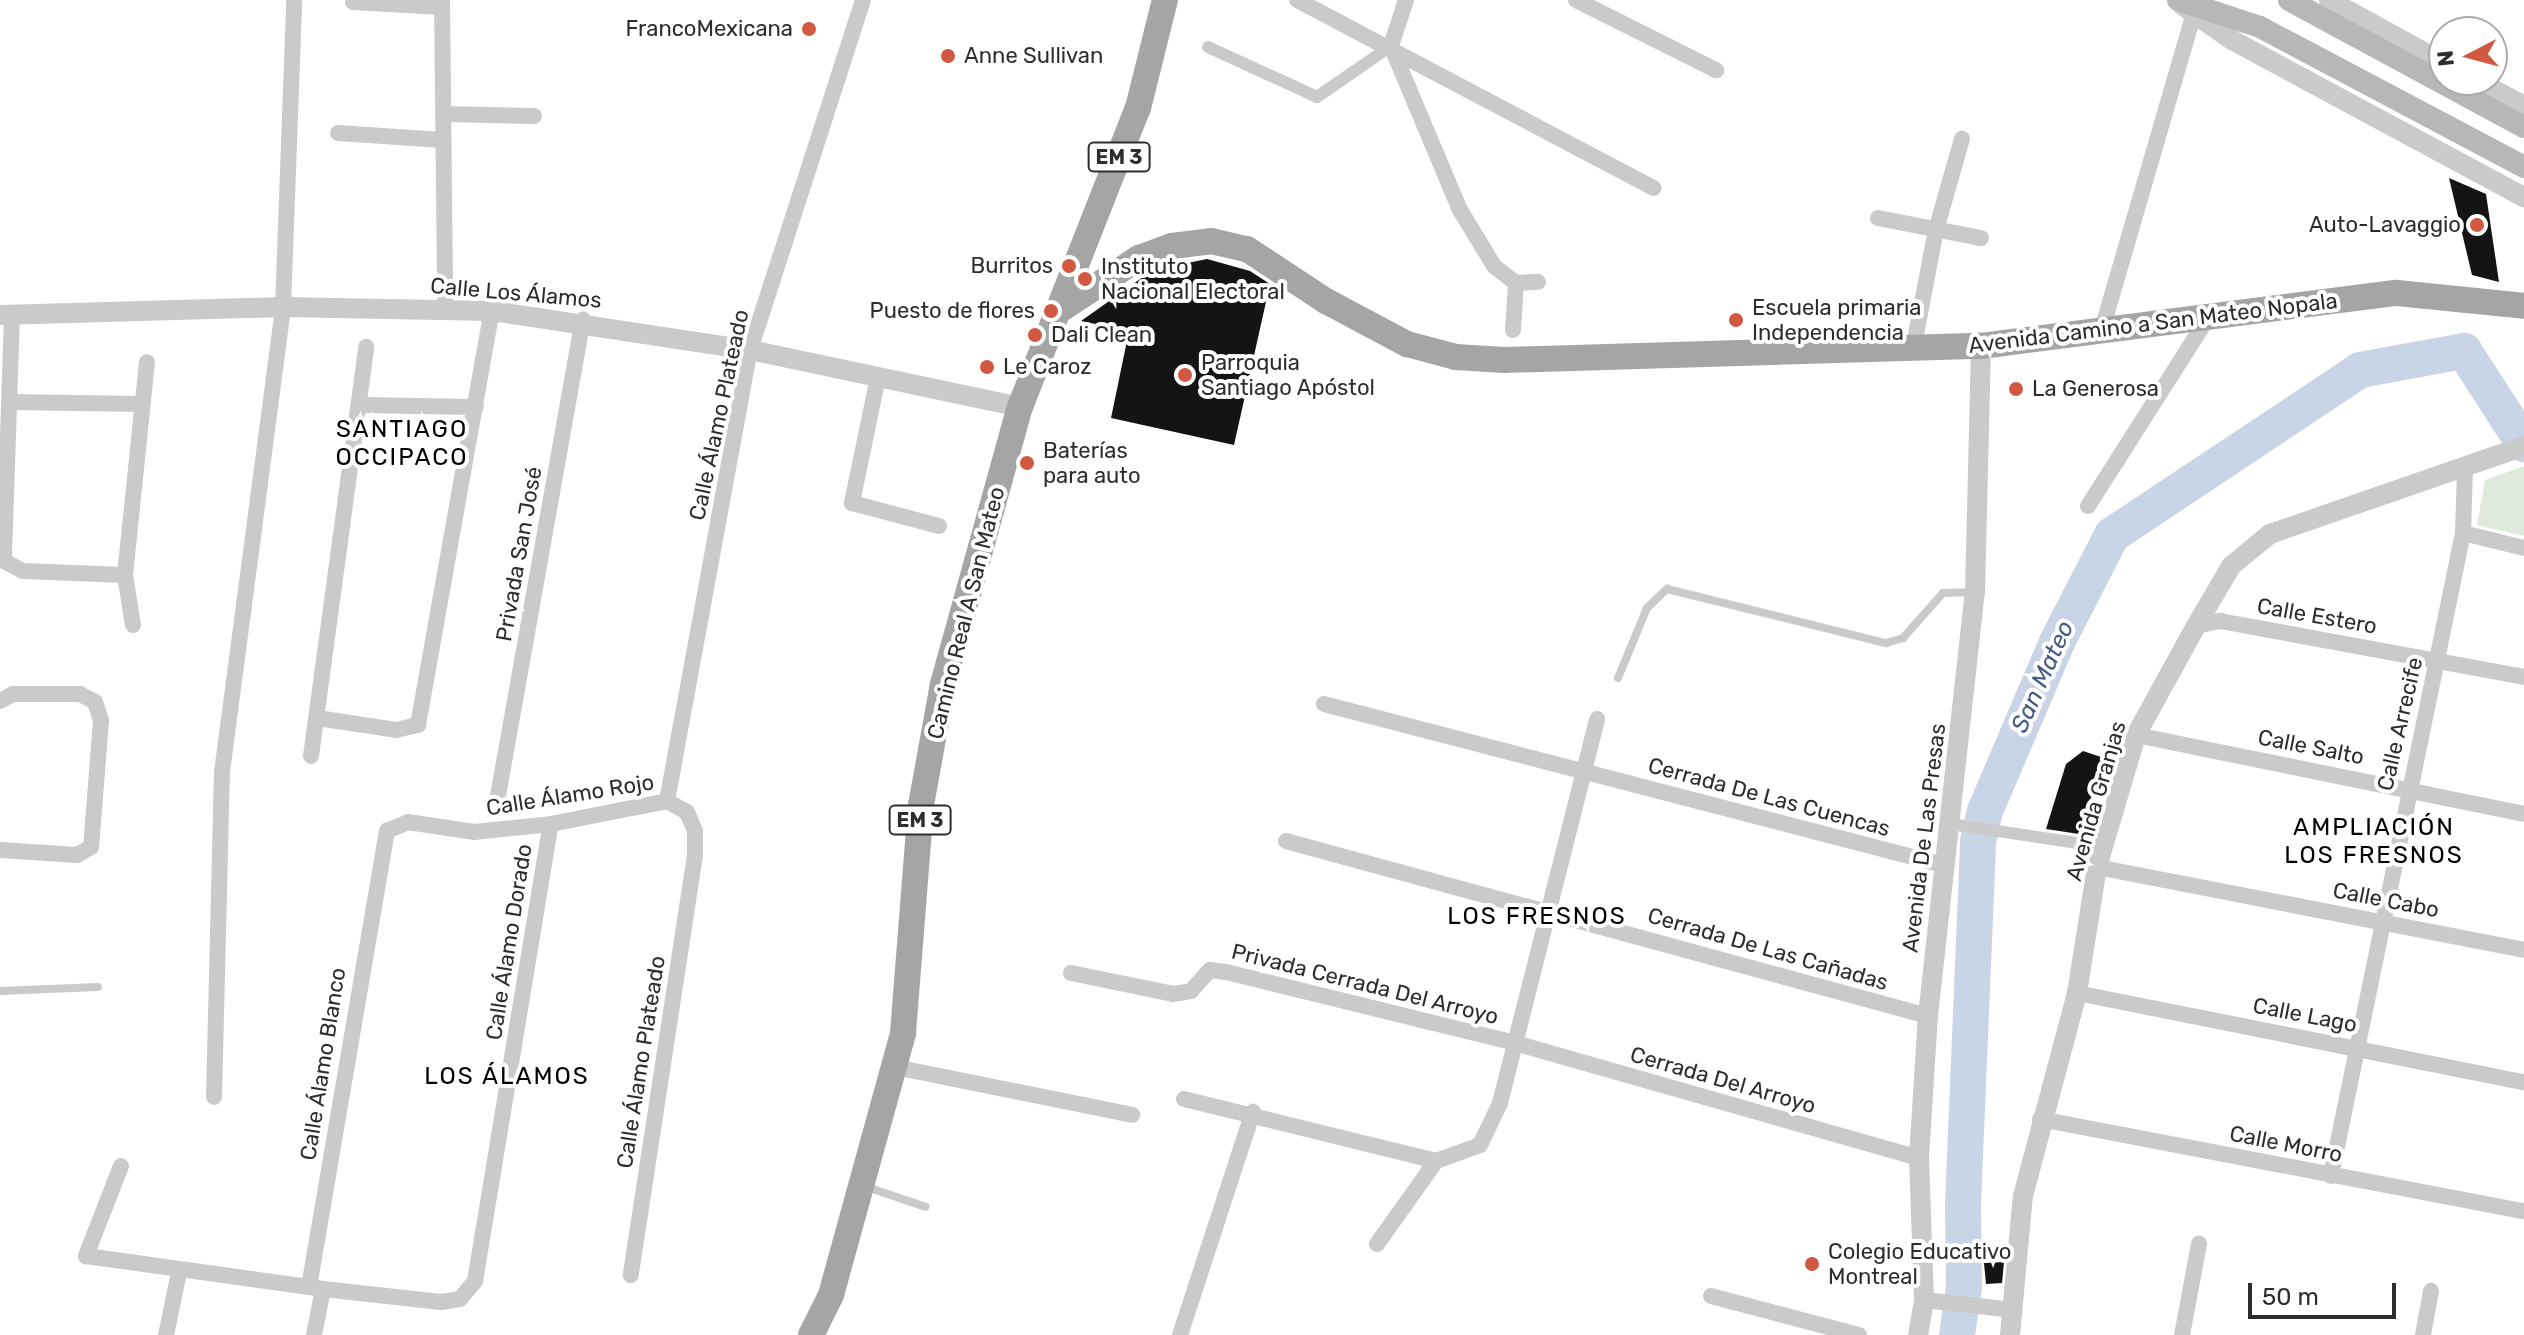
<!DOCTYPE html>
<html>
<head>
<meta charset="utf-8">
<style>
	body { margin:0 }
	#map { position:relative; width:2524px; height:1335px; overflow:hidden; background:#fff; font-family:Rubik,sans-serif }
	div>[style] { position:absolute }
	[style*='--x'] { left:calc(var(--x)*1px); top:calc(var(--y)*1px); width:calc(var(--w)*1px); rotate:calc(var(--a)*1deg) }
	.green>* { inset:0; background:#dfe9dc }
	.river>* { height:36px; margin:-18px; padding:0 18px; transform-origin:18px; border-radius:18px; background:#cad4e7 }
	.building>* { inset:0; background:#141414 }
	.service>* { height:8px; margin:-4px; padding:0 4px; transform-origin:4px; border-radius:4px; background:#cacaca }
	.pedestrian>* { height:12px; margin:-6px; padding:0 6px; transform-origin:6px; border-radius:6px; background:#cacaca }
	.minor>* { height:16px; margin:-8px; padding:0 8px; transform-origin:8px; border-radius:8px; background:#cacaca }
	.tertiary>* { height:20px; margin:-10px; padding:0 10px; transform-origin:10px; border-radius:10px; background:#cacaca }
	.secondary>* { height:22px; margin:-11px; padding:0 11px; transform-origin:11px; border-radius:11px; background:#b7b7b7 }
	.primary>* { height:26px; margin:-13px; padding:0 13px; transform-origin:13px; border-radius:13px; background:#a5a5a5 }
	.dots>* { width:22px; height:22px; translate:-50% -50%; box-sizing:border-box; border:4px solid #fff; border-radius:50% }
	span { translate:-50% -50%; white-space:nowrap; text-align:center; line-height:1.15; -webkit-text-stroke:8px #fff; paint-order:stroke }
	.shield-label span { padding:2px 6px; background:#fff; border:2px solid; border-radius:6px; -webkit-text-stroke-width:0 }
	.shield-label { font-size:20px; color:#2d2d2d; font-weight:700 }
	.poi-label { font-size:22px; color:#2d2d2d }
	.right { translate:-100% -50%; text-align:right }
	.left { translate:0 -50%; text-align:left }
	.street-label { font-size:22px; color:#2d2d2d }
	.neighbourhood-label { font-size:24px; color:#000; letter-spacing:2px }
	.water-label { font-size:24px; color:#445c85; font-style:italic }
	.north { position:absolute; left:2428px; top:16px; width:80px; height:80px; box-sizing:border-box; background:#fff; border:2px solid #ababab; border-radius:50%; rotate:264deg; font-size:22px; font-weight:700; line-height:32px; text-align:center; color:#2d2d2d }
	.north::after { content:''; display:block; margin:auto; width:28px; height:36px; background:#d15941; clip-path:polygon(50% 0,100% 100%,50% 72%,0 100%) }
	.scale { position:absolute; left:2248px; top:1283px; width:148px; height:36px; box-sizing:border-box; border:4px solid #2d2d2d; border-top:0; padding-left:10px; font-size:24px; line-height:28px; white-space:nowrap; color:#2d2d2d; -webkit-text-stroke:6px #fff; paint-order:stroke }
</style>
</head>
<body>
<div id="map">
	<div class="green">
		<div style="clip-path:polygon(2524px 466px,2524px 536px,2477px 525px,2485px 480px)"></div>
	</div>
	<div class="river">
		<div style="--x:1957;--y:1335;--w:49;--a:-81.7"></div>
		<div style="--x:1964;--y:1287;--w:83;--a:-90.7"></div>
		<div style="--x:1963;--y:1204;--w:363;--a:-87.6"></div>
		<div style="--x:1978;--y:841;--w:31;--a:-77"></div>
		<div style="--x:1985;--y:811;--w:184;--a:-66.9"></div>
		<div style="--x:2057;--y:642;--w:120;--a:-62.8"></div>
		<div style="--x:2112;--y:535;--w:298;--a:-33.6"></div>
		<div style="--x:2360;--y:370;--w:106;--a:-10.4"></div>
		<div style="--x:2464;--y:351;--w:111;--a:57.2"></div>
	</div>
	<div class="building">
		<div style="clip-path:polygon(2449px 178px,2486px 194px,2499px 282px,2472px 275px)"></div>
		<div style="clip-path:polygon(1207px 259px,1250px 271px,1270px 284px,1234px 445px,1111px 418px,1129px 331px,1081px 321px,1153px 270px)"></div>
		<div style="clip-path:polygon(2083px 751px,2104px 758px,2079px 834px,2046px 829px,2066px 764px)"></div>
		<div style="clip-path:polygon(2004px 1262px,2002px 1283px,1986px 1284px,1984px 1263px)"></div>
	</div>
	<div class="service">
		<div style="--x:1618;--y:678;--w:76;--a:-67.5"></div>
		<div style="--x:1647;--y:608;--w:28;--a:-44"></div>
		<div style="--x:1667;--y:589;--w:226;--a:13.9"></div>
		<div style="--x:1886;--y:643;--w:18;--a:-16"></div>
		<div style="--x:1903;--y:638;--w:60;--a:-48.4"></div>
		<div style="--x:1943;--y:593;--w:31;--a:-2"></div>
		<div style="--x:0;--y:991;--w:98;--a:-2.3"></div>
		<div style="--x:864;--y:1186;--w:65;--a:18.7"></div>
	</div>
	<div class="pedestrian">
		<div style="--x:1208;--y:47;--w:120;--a:24.6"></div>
		<div style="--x:1317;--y:97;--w:90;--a:-34.6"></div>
		<div style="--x:1951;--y:824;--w:154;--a:8.6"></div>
	</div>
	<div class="minor">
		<div style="--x:442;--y:0;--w:309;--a:89.4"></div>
		<div style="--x:1297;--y:0;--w:403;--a:27.8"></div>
		<div style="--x:1406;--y:0;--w:48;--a:108.1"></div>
		<div style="--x:1391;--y:46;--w:178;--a:67.2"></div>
		<div style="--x:1460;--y:210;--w:66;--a:58.7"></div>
		<div style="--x:1494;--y:266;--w:28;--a:38"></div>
		<div style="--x:1516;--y:283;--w:47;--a:93.7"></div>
		<div style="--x:1576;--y:0;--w:157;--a:26.6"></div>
		<div style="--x:353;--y:2;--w:89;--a:3.2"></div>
		<div style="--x:443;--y:114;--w:91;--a:1.3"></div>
		<div style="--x:338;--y:133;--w:105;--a:3.8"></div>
		<div style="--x:1878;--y:218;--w:105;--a:11"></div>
		<div style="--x:1516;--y:283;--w:22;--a:-3"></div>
		<div style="--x:12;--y:315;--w:246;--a:91.9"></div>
		<div style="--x:4;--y:561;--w:21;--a:28"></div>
		<div style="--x:23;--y:571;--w:102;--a:2.2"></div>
		<div style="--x:2101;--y:333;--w:333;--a:-73.8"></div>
		<div style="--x:1914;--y:345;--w:117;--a:-79.2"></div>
		<div style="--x:1936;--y:230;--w:95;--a:-74.1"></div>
		<div style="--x:878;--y:377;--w:129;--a:101.7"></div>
		<div style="--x:852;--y:503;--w:90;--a:14.8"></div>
		<div style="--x:10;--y:402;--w:132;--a:0.9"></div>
		<div style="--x:359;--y:405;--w:117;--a:1"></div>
		<div style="--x:2088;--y:506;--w:222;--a:-57.5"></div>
		<div style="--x:2463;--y:533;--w:63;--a:13.8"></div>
		<div style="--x:133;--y:625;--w:51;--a:-99.1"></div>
		<div style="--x:125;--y:575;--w:214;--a:-84.1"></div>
		<div style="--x:2196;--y:626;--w:25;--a:-12"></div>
		<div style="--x:2220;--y:621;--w:309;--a:10.4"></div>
		<div style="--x:0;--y:701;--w:15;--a:-28"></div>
		<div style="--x:13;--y:694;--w:67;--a:0"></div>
		<div style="--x:80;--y:694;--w:17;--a:28"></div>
		<div style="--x:95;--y:702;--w:20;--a:72"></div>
		<div style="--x:101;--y:721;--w:126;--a:94.5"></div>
		<div style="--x:91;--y:847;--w:16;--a:150"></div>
		<div style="--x:77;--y:855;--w:77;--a:-176.3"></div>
		<div style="--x:1324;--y:704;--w:641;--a:14.56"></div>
		<div style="--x:317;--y:718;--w:80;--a:8.6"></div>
		<div style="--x:396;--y:730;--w:23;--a:-13"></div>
		<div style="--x:418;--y:725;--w:421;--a:-79.9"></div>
		<div style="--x:2136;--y:735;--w:396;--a:11.5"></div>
		<div style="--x:311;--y:756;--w:413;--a:-82.3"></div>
		<div style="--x:498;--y:796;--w:484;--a:-79.9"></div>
		<div style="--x:667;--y:801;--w:459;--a:-79.6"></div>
		<div style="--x:750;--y:350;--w:368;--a:-72.1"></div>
		<div style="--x:1286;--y:841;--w:665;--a:15.25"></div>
		<div style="--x:2097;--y:867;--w:435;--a:11"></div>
		<div style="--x:1071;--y:973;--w:104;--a:11.6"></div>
		<div style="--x:1173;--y:994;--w:18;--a:-9"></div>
		<div style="--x:1191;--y:991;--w:28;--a:-48"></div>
		<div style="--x:1210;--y:970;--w:16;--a:7"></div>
		<div style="--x:1226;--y:972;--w:298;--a:13.8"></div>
		<div style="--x:1515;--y:1043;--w:420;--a:15.9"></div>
		<div style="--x:2077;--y:993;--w:456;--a:11.3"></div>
		<div style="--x:895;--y:1067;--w:242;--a:11.4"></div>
		<div style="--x:214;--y:1097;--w:325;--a:-88.6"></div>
		<div style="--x:222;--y:772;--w:469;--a:-82.5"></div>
		<div style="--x:283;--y:307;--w:307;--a:-87.9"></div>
		<div style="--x:1184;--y:1099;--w:260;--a:13.8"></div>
		<div style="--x:1436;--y:1161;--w:47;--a:-20"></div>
		<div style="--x:1480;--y:1145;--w:47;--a:-64.5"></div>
		<div style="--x:1500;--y:1103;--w:396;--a:-75.8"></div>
		<div style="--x:2040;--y:1119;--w:493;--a:10.8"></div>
		<div style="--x:121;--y:1166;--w:97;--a:111.3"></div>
		<div style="--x:86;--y:1256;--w:239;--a:7.9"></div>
		<div style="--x:323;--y:1289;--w:119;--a:6.3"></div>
		<div style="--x:441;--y:1302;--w:19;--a:-9"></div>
		<div style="--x:460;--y:1299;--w:23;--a:-50"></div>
		<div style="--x:475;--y:1281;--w:463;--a:-80.6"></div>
		<div style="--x:2331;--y:1176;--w:656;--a:-78.4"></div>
		<div style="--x:2463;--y:533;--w:64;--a:-88.2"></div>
		<div style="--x:1377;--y:1244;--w:102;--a:-54.6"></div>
		<div style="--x:309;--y:1287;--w:463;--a:-80.3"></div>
		<div style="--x:387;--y:831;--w:23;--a:-23"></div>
		<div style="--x:408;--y:822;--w:67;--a:8.6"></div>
		<div style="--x:474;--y:832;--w:77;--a:-5.9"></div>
		<div style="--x:551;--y:824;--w:118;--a:-11.2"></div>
		<div style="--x:667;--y:801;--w:23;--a:29"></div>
		<div style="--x:687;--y:812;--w:21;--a:67"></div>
		<div style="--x:695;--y:831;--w:24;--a:90"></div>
		<div style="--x:695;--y:855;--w:425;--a:98.7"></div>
		<div style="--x:1711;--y:1296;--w:153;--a:14.8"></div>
		<div style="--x:1924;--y:1300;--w:90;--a:6.4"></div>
		<div style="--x:166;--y:1335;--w:64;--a:-78.3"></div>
		<div style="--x:314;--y:1335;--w:47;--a:-78.9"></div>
		<div style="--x:1180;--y:1335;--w:235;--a:-71.9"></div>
		<div style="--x:2182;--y:1335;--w:93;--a:-79.4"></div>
		<div style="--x:2423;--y:1335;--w:45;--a:-79.7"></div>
	</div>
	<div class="tertiary">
		<div style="--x:2329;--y:0;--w:131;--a:28.7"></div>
		<div style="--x:2182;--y:5;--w:61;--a:35"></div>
		<div style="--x:2232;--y:40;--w:332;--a:28.3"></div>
		<div style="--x:2476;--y:80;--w:55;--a:28.4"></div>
		<div style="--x:0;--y:315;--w:283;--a:-1.6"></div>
		<div style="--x:283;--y:307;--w:209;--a:1.1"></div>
		<div style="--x:492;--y:311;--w:261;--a:8.6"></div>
		<div style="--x:750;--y:350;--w:276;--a:11.9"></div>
		<div style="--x:1918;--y:1335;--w:36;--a:-80"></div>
		<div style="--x:1924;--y:1300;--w:142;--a:-92"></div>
		<div style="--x:1919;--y:1158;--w:142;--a:-86.4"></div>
		<div style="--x:1928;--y:1016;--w:427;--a:-83.7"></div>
		<div style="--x:1975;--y:592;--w:246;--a:-88.6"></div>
		<div style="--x:2010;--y:1335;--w:140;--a:-84.7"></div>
		<div style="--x:2023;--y:1196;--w:210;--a:-75.1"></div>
		<div style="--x:2077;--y:993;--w:128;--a:-81"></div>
		<div style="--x:2097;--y:867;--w:138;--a:-73.5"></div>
		<div style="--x:2136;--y:735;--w:124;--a:-61.2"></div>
		<div style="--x:2196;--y:626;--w:69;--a:-59.7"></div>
		<div style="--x:2231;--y:566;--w:50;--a:-39.4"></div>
		<div style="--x:2270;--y:534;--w:269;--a:-19.1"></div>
	</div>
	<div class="secondary">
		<div style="--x:2178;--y:0;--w:86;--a:18.2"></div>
		<div style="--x:2260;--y:27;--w:299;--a:27.9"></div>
		<div style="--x:2289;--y:0;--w:267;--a:28.4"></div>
	</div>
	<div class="primary">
		<div style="--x:1060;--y:310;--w:95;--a:-33.4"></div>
		<div style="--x:1139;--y:258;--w:35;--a:-20"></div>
		<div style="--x:1172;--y:246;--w:39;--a:-7"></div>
		<div style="--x:1211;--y:241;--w:37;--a:13"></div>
		<div style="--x:1247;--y:249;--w:95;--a:33.4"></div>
		<div style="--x:1326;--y:301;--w:92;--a:28"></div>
		<div style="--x:1407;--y:344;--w:51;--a:14.9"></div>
		<div style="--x:1456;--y:357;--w:48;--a:3.6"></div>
		<div style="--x:1504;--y:360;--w:477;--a:-1.7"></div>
		<div style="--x:1981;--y:346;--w:419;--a:-7.3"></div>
		<div style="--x:2397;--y:293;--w:128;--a:5.8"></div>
		<div style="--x:811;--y:1335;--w:45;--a:-63.4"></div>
		<div style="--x:831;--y:1295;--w:272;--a:-74.6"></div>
		<div style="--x:903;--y:1033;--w:229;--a:-85.5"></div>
		<div style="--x:921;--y:805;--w:123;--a:-79.7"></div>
		<div style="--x:943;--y:684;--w:288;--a:-74.5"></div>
		<div style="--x:1020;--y:407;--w:321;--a:-68.5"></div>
		<div style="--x:1138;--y:108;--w:111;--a:-76"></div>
	</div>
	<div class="dots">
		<div style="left:809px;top:29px;background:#d15941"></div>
		<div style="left:948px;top:56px;background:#d15941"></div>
		<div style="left:2477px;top:225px;background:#d15941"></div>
		<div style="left:1069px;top:266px;background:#d15941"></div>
		<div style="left:1085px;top:279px;background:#d15941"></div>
		<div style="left:1051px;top:311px;background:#d15941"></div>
		<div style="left:1736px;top:320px;background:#d15941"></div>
		<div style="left:1035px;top:335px;background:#d15941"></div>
		<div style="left:987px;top:367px;background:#d15941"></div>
		<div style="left:1185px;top:375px;background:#d15941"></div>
		<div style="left:2016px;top:389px;background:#d15941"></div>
		<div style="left:1027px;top:463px;background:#d15941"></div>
		<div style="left:1812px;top:1264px;background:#d15941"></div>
	</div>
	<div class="shield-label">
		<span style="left:1119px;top:157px">EM 3</span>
		<span style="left:920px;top:820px">EM 3</span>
	</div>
	<div class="poi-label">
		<span class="right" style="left:793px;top:29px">FrancoMexicana</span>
		<span class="left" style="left:964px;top:56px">Anne Sullivan</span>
		<span class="right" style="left:2461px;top:225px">Auto-Lavaggio</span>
		<span class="right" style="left:1053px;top:266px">Burritos</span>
		<span class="left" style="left:1101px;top:279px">Instituto<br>Nacional Electoral</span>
		<span class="left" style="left:1752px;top:320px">Escuela primaria<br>Independencia</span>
		<span class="right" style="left:1035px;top:311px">Puesto de flores</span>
		<span class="left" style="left:1051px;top:335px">Dali Clean</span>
		<span class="left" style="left:1201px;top:375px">Parroquia<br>Santiago Apóstol</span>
		<span class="left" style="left:1003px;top:367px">Le Caroz</span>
		<span class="left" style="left:2032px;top:389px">La Generosa</span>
		<span class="left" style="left:1043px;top:463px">Baterías<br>para auto</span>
		<span class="left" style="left:1828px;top:1264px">Colegio Educativo<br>Montreal</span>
	</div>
	<div class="street-label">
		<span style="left:516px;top:293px;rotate:5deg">Calle Los Álamos</span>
		<span style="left:2153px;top:323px;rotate:-7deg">Avenida Camino a San Mateo Nopala</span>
		<span style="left:719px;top:415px;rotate:-78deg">Calle Álamo Plateado</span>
		<span style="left:519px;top:554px;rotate:-80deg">Privada San José</span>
		<span style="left:966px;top:613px;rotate:-76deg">Camino Real A San Mateo</span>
		<span style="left:2317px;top:616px;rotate:10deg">Calle Estero</span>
		<span style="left:2400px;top:724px;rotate:-77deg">Calle Arrecife</span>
		<span style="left:2311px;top:747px;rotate:11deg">Calle Salto</span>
		<span style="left:570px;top:795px;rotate:-9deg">Calle Álamo Rojo</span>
		<span style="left:1769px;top:797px;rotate:15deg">Cerrada De Las Cuencas</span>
		<span style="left:2096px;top:801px;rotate:-74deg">Avenida Granjas</span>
		<span style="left:1924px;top:838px;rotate:-83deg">Avenida De Las Presas</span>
		<span style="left:2386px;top:900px;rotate:11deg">Calle Cabo</span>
		<span style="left:509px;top:942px;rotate:-81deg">Calle Álamo Dorado</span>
		<span style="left:1768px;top:949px;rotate:16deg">Cerrada De Las Cañadas</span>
		<span style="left:1365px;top:984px;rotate:14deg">Privada Cerrada Del Arroyo</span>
		<span style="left:2305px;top:1015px;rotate:11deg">Calle Lago</span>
		<span style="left:641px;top:1062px;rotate:-81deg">Calle Álamo Plateado</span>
		<span style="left:323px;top:1064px;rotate:-81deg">Calle Álamo Blanco</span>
		<span style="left:1723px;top:1080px;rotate:16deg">Cerrada Del Arroyo</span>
		<span style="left:2286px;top:1144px;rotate:11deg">Calle Morro</span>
	</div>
	<div class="neighbourhood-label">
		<span style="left:402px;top:444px">SANTIAGO<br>OCCIPACO</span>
		<span style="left:2374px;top:842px">AMPLIACIÓN<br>LOS FRESNOS</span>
		<span style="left:1537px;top:917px">LOS FRESNOS</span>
		<span style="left:507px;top:1077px">LOS ÁLAMOS</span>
	</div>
	<div class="water-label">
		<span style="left:2043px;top:677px;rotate:-66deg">San Mateo</span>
	</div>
	<div class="north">N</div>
	<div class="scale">50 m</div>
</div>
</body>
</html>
